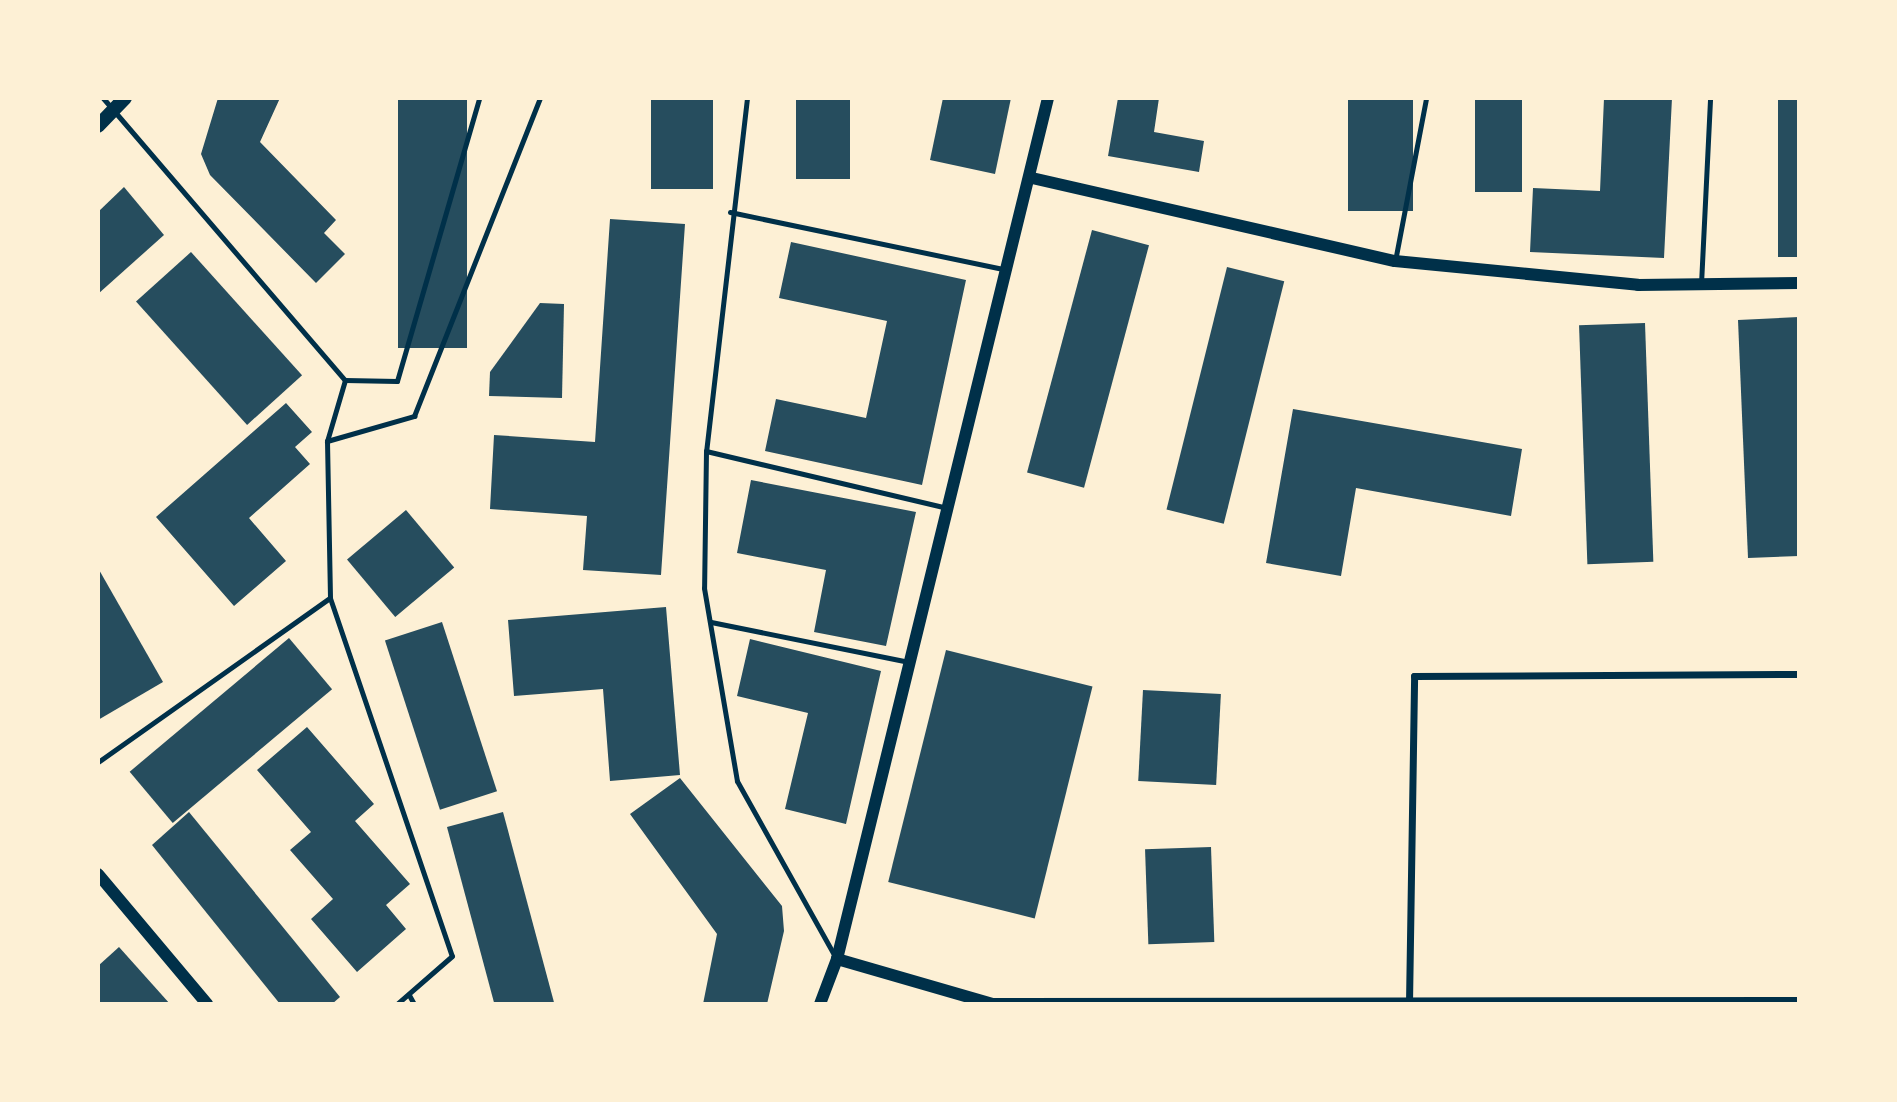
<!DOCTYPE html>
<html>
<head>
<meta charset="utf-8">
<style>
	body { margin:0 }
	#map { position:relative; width:1897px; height:1102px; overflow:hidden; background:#fdf0d5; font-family:"PT Sans Narrow",sans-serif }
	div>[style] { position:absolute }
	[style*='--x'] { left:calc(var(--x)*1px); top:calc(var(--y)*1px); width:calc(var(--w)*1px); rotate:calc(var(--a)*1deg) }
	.building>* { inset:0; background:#264d5e; transform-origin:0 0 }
	.service>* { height:5px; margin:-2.5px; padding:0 2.5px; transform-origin:2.5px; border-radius:2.5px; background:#003049 }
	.minor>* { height:7px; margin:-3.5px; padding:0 3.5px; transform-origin:3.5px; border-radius:3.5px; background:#003049 }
	.tertiary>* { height:12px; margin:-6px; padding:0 6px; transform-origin:6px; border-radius:6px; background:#003049 }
	.secondary>* { height:14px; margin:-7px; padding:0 7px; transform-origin:7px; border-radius:7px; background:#003049 }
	span { translate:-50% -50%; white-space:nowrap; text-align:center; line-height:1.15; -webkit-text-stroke:7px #fdf0d5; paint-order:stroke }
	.frame { position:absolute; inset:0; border:100px solid #fdf0d5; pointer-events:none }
</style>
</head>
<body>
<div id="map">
	<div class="building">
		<div style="clip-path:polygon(218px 98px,280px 98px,260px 142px,336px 220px,324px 233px,345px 254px,316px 283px,210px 175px,201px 154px)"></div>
		<div style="left:398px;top:98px;width:69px;height:250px"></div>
		<div style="left:651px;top:98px;width:62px;height:91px"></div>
		<div style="left:796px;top:98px;width:54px;height:81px"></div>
		<div style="clip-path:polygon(943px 98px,1011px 98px,995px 174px,930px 160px)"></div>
		<div style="clip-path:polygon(1118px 98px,1159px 98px,1154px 132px,1204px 141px,1199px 172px,1108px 156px)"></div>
		<div style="left:1348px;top:98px;width:65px;height:113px"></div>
		<div style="left:1475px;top:98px;width:47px;height:94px"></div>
		<div style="clip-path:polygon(1604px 98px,1672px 98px,1664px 258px,1530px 252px,1533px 188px,1600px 191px)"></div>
		<div style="left:1778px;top:98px;width:21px;height:159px"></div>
		<div style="clip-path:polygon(124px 187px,164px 235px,98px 294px,98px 212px)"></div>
		<div style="clip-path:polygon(610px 219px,685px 224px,661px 575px,583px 570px,587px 516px,490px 509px,494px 435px,595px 442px)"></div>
		<div style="left:1092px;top:230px;width:59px;height:251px;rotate:15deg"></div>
		<div style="clip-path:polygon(791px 242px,966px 280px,922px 485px,765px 451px,776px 399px,866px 418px,887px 321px,779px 298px)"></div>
		<div style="left:191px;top:252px;width:166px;height:74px;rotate:48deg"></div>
		<div style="left:1227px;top:267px;width:59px;height:250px;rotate:14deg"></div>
		<div style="clip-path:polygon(540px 303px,564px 304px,562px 398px,489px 396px,490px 372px)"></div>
		<div style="clip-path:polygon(1799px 317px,1799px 556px,1748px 558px,1738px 320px)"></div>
		<div style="left:1645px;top:323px;width:239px;height:66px;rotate:88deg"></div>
		<div style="clip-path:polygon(286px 403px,312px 432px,295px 447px,310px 464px,249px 518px,286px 561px,234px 606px,156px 517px)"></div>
		<div style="clip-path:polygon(1293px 409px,1522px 449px,1511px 516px,1356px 488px,1341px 576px,1266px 563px)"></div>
		<div style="clip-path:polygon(751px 480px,916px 512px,886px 646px,814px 632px,826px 570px,737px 553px)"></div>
		<div style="left:406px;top:510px;width:75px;height:77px;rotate:50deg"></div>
		<div style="clip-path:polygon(98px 568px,163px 682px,98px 720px)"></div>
		<div style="clip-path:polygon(666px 607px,680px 775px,610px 781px,603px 689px,514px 696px,508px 620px)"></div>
		<div style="left:442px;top:622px;width:178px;height:60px;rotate:72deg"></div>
		<div style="left:289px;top:638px;width:67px;height:208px;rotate:50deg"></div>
		<div style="clip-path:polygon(750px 639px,881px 671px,846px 824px,785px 809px,808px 713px,737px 696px)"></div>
		<div style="left:946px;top:650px;width:151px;height:239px;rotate:14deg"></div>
		<div style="left:1143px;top:690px;width:78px;height:91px;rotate:3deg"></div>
		<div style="clip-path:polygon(307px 727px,374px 804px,355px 821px,410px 884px,386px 905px,406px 929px,357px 972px,311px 919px,333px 899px,290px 850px,311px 832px,257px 770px)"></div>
		<div style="clip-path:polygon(680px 778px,782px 906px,784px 931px,767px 1004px,703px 1004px,717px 934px,630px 814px)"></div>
		<div style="clip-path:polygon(189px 812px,340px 997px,332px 1004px,280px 1004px,152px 845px)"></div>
		<div style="left:503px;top:812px;width:198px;height:58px;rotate:75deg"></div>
		<div style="left:1211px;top:847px;width:95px;height:66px;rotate:88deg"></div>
		<div style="clip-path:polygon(119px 947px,170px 1004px,98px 1004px,98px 966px)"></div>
	</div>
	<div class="service">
		<div style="--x:103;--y:98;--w:372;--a:49.4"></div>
		<div style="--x:345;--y:380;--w:64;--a:106.4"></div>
		<div style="--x:327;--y:441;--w:157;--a:88.9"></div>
		<div style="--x:747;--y:98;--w:355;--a:96.6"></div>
		<div style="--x:706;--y:451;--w:137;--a:90.8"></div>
		<div style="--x:704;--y:588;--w:196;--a:80.3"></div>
		<div style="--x:737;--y:781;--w:201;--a:60.8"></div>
		<div style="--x:730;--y:212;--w:280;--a:11.8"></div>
		<div style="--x:1395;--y:261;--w:166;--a:-79.2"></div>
		<div style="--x:1701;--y:284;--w:186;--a:-87.2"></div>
		<div style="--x:345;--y:380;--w:52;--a:1.1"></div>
		<div style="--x:397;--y:381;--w:295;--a:-73.8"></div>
		<div style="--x:327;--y:441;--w:91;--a:-16"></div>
		<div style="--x:414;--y:416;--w:342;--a:-68.4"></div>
		<div style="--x:706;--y:451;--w:249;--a:13.3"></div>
		<div style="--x:711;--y:622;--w:202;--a:11.4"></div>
		<div style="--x:98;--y:762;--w:284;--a:-35.3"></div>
		<div style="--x:330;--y:598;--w:378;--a:71.2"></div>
		<div style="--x:452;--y:956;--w:73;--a:138.9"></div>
		<div style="--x:409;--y:995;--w:10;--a:61"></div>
	</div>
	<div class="minor">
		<div style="--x:1409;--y:1003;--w:327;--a:-89.1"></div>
		<div style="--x:1414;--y:676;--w:385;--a:-0.3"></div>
	</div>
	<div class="tertiary">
		<div style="--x:1032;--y:178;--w:372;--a:12.9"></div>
		<div style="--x:1395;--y:261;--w:244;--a:5.6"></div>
		<div style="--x:1638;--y:285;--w:161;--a:-0.7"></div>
		<div style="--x:98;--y:874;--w:170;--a:50"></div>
		<div style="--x:837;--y:959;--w:162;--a:16.1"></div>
		<div style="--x:820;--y:1004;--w:48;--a:-69.3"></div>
		<div style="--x:837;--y:959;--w:886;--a:-76.23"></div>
		<div style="--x:993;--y:1004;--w:806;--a:-0.07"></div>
	</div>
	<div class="secondary">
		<div style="--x:98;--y:126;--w:39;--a:-46"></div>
	</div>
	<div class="frame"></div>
</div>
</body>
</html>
